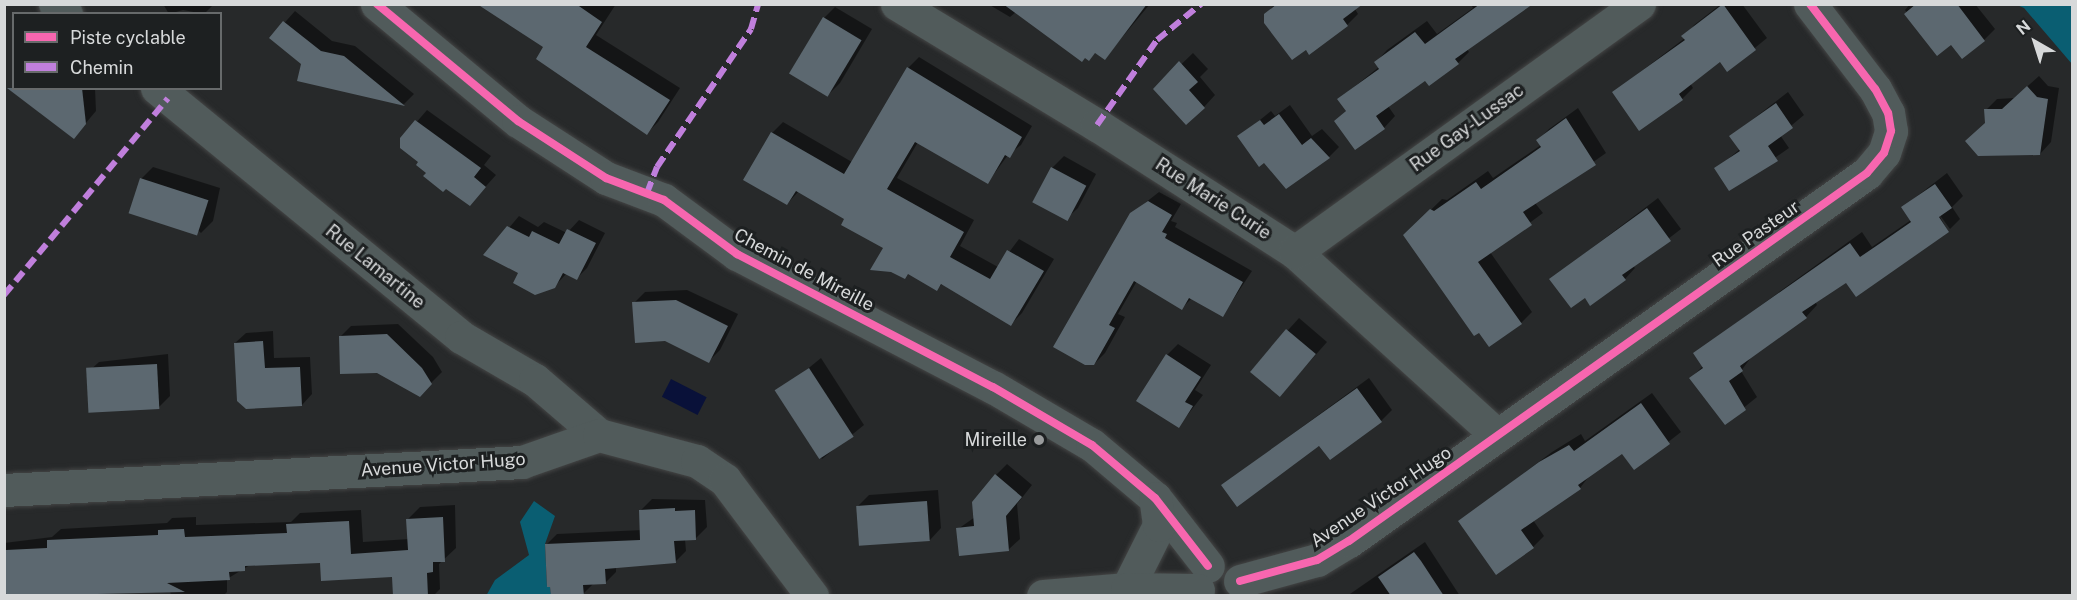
<!DOCTYPE html>
<html>
<head>
<meta charset="utf-8">
<style>
	body { margin:0 }
	#map { position:relative; width:2077px; height:600px; overflow:hidden; background:#27292a; font-family:"Public Sans",sans-serif }
	div>[style] { position:absolute }
	[style*='--x'] { left:calc(var(--x)*1px); top:calc(var(--y)*1px); width:calc(var(--w)*1px); rotate:calc(var(--a)*1deg) }
	.forest>* { inset:0; background:#0a5e72 }
	.water>* { inset:0; background:#091139; transform-origin:0 0 }
	.shadow>* { inset:0; background:#0007 }
	.building>* { inset:0; background:#5c6870; transform-origin:0 0 }
	.roads { filter:drop-shadow(0 0 2px #444545) drop-shadow(0 0 2px #444545) }
	.minor>* { height:33px; margin:-16.5px; padding:0 16.5px; transform-origin:16.5px; border-radius:16.5px; background:#515b5b }
	.quiet>* { height:6px; margin-top:-3px; transform-origin:0; background:repeating-linear-gradient(90deg,#c07fdc 0 12px,transparent 0 18px) }
	.cycleway>* { height:8px; margin:-4px; padding:0 4px; transform-origin:4px; border-radius:4px; background:#f766af }
	.dots>* { width:16px; height:16px; translate:-50% -50%; box-sizing:border-box; border:3px solid #1d2021; border-radius:50% }
	span { translate:-50% -50%; white-space:nowrap; text-align:center; line-height:1.15; -webkit-text-stroke:6px #1d2021; paint-order:stroke }
	.street-label { font-size:18px; color:#d7d9da }
	.poi-label { font-size:18px; color:#d7d9da }
	.right { translate:-100% -50%; text-align:right }
	.frame { position:absolute; inset:0; border:6px solid #d7d9da; pointer-events:none }
	.legend { position:absolute; left:12px; top:12px; width:210px; height:78px; box-sizing:border-box; background:#1d2021; border:2px solid #676a6b; margin:0; padding:8px 10px; list-style:none; font-size:18px; color:#d7d9da }
	.legend li { display:flex; align-items:center; gap:12px; height:30px }
	.legend b { width:30px; border:2px solid #676a6b }
	.north { position:absolute; left:2005px; top:12px; width:60px; height:60px; -webkit-text-stroke:4px #1d2021; paint-order:stroke; rotate:321deg; font-size:16px; font-weight:700; line-height:24px; text-align:center; color:#d7d9da }
	.north::after { content:''; display:block; margin:auto; width:21px; height:27px; background:#d7d9da; clip-path:polygon(50% 0,100% 100%,50% 72%,0 100%) }
</style>
</head>
<body>
<div id="map">
	<div class="forest">
		<div style="clip-path:polygon(2017px 5px,2072px 5px,2072px 64px,2024px 8px)"></div>
		<div style="clip-path:polygon(534px 501px,555px 516px,545px 544px,547px 587px,550px 587px,551px 595px,486px 596px,495px 580px,529px 555px,520px 522px)"></div>
	</div>
	<div class="water">
		<div style="left:671px;top:379px;width:40px;height:20px;rotate:27deg"></div>
	</div>
	<div class="shadow">
		<div style="clip-path:polygon(163px 4px,214px 4px,204px 14px,183px 10px,169px 14px)"></div>
		<div style="clip-path:polygon(511px 4px,616px 4px,596px 35px,680px 88px,658px 122px,647px 133px,545px 47px)"></div>
		<div style="clip-path:polygon(988px 4px,1150px 4px,1105px 58px,1016px 12px,1010px 17px)"></div>
		<div style="clip-path:polygon(1275px 4px,1361px 4px,1355px 9px,1358px 14px,1347px 25px,1306px 48px,1265px 15px)"></div>
		<div style="clip-path:polygon(1471px 4px,1529px 4px,1467px 49px,1469px 52px,1458px 63px,1425px 79px,1388px 106px,1395px 116px,1384px 128px,1336px 121px,1347px 110px,1339px 99px,1379px 67px,1376px 62px,1387px 50px,1427px 21px,1437px 34px,1473px 8px)"></div>
		<div style="clip-path:polygon(1721px 4px,1742px 4px,1767px 38px,1728px 70px,1720px 60px,1690px 83px,1693px 88px,1682px 99px,1614px 92px,1685px 38px,1694px 25px)"></div>
		<div style="clip-path:polygon(1910px 4px,1975px 4px,1995px 29px,1984px 40px,1952px 43px,1937px 54px,1905px 10px)"></div>
		<div style="clip-path:polygon(835px 7px,872px 29px,840px 83px,829px 94px,824px 18px)"></div>
		<div style="clip-path:polygon(295px 11px,332px 41px,355px 46px,414px 94px,404px 104px,299px 80px,302px 64px,271px 38px)"></div>
		<div style="clip-path:polygon(1193px 53px,1208px 69px,1200px 77px,1215px 95px,1204px 107px,1167px 78px)"></div>
		<div style="clip-path:polygon(919px 57px,1032px 126px,1021px 145px,1008px 155px,988px 182px,918px 142px,897px 178px,974px 220px,960px 246px,998px 267px,1019px 239px,1054px 259px,1022px 313px,1011px 324px,942px 284px,937px 289px,846px 218px,799px 191px,787px 204px,745px 179px,772px 133px,783px 122px,852px 162px,908px 68px)"></div>
		<div style="clip-path:polygon(2039px 76px,2048px 86px,2059px 88px,2051px 142px,2040px 154px,1986px 123px,1986px 110px,1997px 99px,2014px 98px)"></div>
		<div style="clip-path:polygon(19px 88px,95px 88px,96px 111px,74px 137px)"></div>
		<div style="clip-path:polygon(1788px 92px,1804px 115px,1780px 135px,1789px 148px,1730px 189px,1716px 169px,1740px 149px,1731px 136px)"></div>
		<div style="clip-path:polygon(1290px 105px,1312px 136px,1322px 129px,1339px 147px,1329px 157px,1264px 161px,1239px 137px,1271px 111px,1275px 116px)"></div>
		<div style="clip-path:polygon(1578px 108px,1606px 153px,1535px 203px,1543px 213px,1490px 252px,1532px 312px,1521px 323px,1405px 235px,1442px 199px,1447px 200px,1488px 171px,1493px 178px,1541px 145px,1538px 140px,1549px 129px)"></div>
		<div style="clip-path:polygon(427px 110px,491px 156px,484px 165px,496px 175px,470px 204px,428px 173px,402px 139px)"></div>
		<div style="clip-path:polygon(1064px 156px,1096px 174px,1078px 208px,1066px 219px,1033px 201px,1052px 168px)"></div>
		<div style="clip-path:polygon(153px 167px,220px 188px,213px 221px,201px 233px,141px 179px)"></div>
		<div style="clip-path:polygon(1947px 173px,1963px 196px,1952px 207px,1960px 219px,1950px 229px,1936px 210px,1948px 231px,1856px 295px,1846px 281px,1815px 301px,1817px 305px,1806px 317px,1752px 356px,1741px 371px,1757px 397px,1725px 423px,1691px 378px,1704px 365px,1695px 353px,1862px 232px,1872px 247px,1911px 220px,1903px 207px)"></div>
		<div style="clip-path:polygon(1159px 192px,1181px 204px,1171px 221px,1177px 223px,1175px 227px,1252px 271px,1223px 315px,1192px 298px,1182px 308px,1137px 281px,1118px 314px,1125px 317px,1105px 353px,1094px 364px,1131px 214px)"></div>
		<div style="clip-path:polygon(1658px 198px,1681px 229px,1633px 266px,1635px 268px,1625px 279px,1585px 296px,1551px 279px)"></div>
		<div style="clip-path:polygon(519px 216px,538px 227px,544px 222px,567px 233px,579px 220px,605px 233px,587px 268px,577px 278px,567px 273px,554px 287px,486px 255px)"></div>
		<div style="clip-path:polygon(687px 290px,738px 314px,720px 350px,709px 361px,634px 303px,645px 292px)"></div>
		<div style="clip-path:polygon(1299px 318px,1327px 342px,1290px 384px,1251px 371px)"></div>
		<div style="clip-path:polygon(398px 324px,433px 357px,442px 372px,419px 395px,341px 336px,351px 326px)"></div>
		<div style="clip-path:polygon(273px 331px,274px 358px,310px 357px,312px 394px,302px 405px,235px 343px,246px 333px)"></div>
		<div style="clip-path:polygon(1178px 344px,1211px 365px,1195px 390px,1203px 395px,1179px 426px,1167px 355px)"></div>
		<div style="clip-path:polygon(168px 354px,170px 396px,159px 407px,87px 373px,99px 362px)"></div>
		<div style="clip-path:polygon(821px 358px,864px 425px,822px 459px,778px 393px)"></div>
		<div style="clip-path:polygon(1369px 378px,1392px 410px,1381px 421px,1223px 485px)"></div>
		<div style="clip-path:polygon(1652px 393px,1681px 432px,1635px 468px,1622px 451px,1590px 475px,1580px 488px,1533px 520px,1544px 536px,1533px 547px,1460px 521px,1552px 452px,1581px 434px,1585px 441px)"></div>
		<div style="clip-path:polygon(1007px 464px,1032px 485px,1017px 504px,1020px 539px,1008px 550px,958px 529px,975px 517px,996px 475px)"></div>
		<div style="clip-path:polygon(938px 490px,941px 528px,930px 540px,857px 507px,869px 495px)"></div>
		<div style="clip-path:polygon(652px 499px,705px 500px,707px 527px,696px 538px,685px 539px,686px 551px,675px 562px,616px 566px,616px 572px,605px 583px,594px 583px,583px 594px,546px 545px,557px 534px,642px 530px,641px 510px)"></div>
		<div style="clip-path:polygon(455px 505px,456px 548px,439px 564px,440px 589px,433px 596px,394px 596px,393px 576px,321px 561px,250px 565px,227px 579px,227px 592px,223px 596px,171px 596px,170px 591px,4px 595px,4px 543px,52px 537px,61px 529px,167px 523px,172px 518px,196px 517px,196px 525px,291px 522px,300px 513px,361px 510px,363px 542px,409px 539px,408px 519px,420px 507px)"></div>
		<div style="clip-path:polygon(1425px 542px,1460px 596px,1347px 596px)"></div>
	</div>
	<div class="building">
		<div style="clip-path:polygon(477px 4px,576px 4px,602px 22px,586px 47px,670px 100px,647px 135px,536px 59px,543px 47px)"></div>
		<div style="clip-path:polygon(1003px 4px,1147px 4px,1105px 60px,1095px 53px,1089px 61px,1085px 58px,1082px 62px)"></div>
		<div style="clip-path:polygon(1277px 4px,1363px 4px,1343px 19px,1348px 26px,1309px 55px,1306px 50px,1292px 60px,1264px 23px,1264px 14px)"></div>
		<div style="clip-path:polygon(1480px 4px,1533px 4px,1455px 59px,1459px 64px,1429px 86px,1425px 81px,1376px 116px,1385px 129px,1355px 150px,1334px 121px,1346px 111px,1337px 99px,1379px 69px,1374px 62px,1415px 32px,1425px 44px)"></div>
		<div style="clip-path:polygon(1723px 4px,1756px 50px,1727px 72px,1720px 62px,1679px 94px,1683px 100px,1639px 131px,1612px 92px,1685px 40px,1681px 36px)"></div>
		<div style="clip-path:polygon(1916px 4px,1957px 4px,1985px 41px,1962px 59px,1951px 45px,1937px 56px,1904px 14px)"></div>
		<div style="left:823px;top:17px;width:45px;height:66px;rotate:31deg"></div>
		<div style="clip-path:polygon(283px 21px,321px 51px,344px 56px,405px 106px,297px 81px,301px 64px,269px 38px)"></div>
		<div style="clip-path:polygon(1179px 61px,1198px 82px,1189px 90px,1205px 108px,1186px 125px,1153px 89px)"></div>
		<div style="clip-path:polygon(907px 67px,1022px 137px,1010px 158px,1005px 155px,988px 184px,915px 142px,887px 189px,964px 232px,950px 257px,990px 279px,1007px 250px,1044px 271px,1011px 326px,941px 284px,937px 291px,908px 274px,905px 279px,891px 272px,870px 270px,883px 248px,841px 225px,844px 219px,796px 191px,787px 205px,743px 180px,771px 132px,844px 174px)"></div>
		<div style="clip-path:polygon(2027px 86px,2037px 97px,2048px 99px,2040px 155px,1978px 156px,1965px 141px,1985px 123px,1984px 109px,2002px 109px)"></div>
		<div style="clip-path:polygon(7px 88px,82px 88px,86px 124px,74px 139px)"></div>
		<div style="clip-path:polygon(1776px 103px,1793px 128px,1768px 146px,1778px 161px,1729px 191px,1714px 168px,1740px 151px,1729px 136px)"></div>
		<div style="clip-path:polygon(1279px 114px,1302px 145px,1311px 138px,1330px 158px,1286px 189px,1264px 163px,1259px 167px,1237px 136px,1260px 120px,1264px 125px)"></div>
		<div style="clip-path:polygon(1566px 118px,1596px 165px,1523px 212px,1532px 225px,1478px 262px,1522px 324px,1489px 347px,1479px 333px,1474px 336px,1403px 235px,1430px 209px,1434px 211px,1476px 182px,1481px 189px,1541px 147px,1536px 140px)"></div>
		<div style="clip-path:polygon(415px 120px,481px 168px,474px 177px,486px 187px,470px 206px,446px 189px,443px 192px,423px 176px,426px 173px,416px 165px,418px 162px,400px 148px,400px 138px)"></div>
		<div style="left:1051px;top:167px;width:40px;height:40px;rotate:28deg"></div>
		<div style="left:140px;top:178px;width:72px;height:37px;rotate:18deg"></div>
		<div style="clip-path:polygon(1935px 184px,1952px 208px,1939px 217px,1949px 232px,1856px 297px,1846px 283px,1802px 312px,1807px 318px,1740px 366px,1743px 371px,1729px 381px,1746px 410px,1725px 425px,1689px 378px,1703px 368px,1693px 353px,1850px 243px,1860px 257px,1885px 240px,1911px 222px,1901px 207px)"></div>
		<div style="clip-path:polygon(1148px 201px,1172px 215px,1162px 232px,1167px 234px,1165px 238px,1243px 282px,1223px 317px,1189px 298px,1182px 310px,1134px 281px,1109px 325px,1115px 328px,1094px 365px,1085px 365px,1053px 347px,1130px 213px)"></div>
		<div style="clip-path:polygon(1647px 208px,1671px 241px,1622px 275px,1626px 280px,1590px 306px,1585px 298px,1571px 308px,1549px 279px)"></div>
		<div style="clip-path:polygon(507px 226px,529px 237px,532px 231px,559px 244px,567px 229px,596px 243px,577px 280px,563px 273px,555px 288px,535px 295px,513px 283px,518px 273px,483px 255px)"></div>
		<div style="clip-path:polygon(676px 300px,728px 326px,709px 363px,665px 341px,635px 343px,632px 302px)"></div>
		<div style="left:1286px;top:329px;width:39px;height:56px;rotate:40deg"></div>
		<div style="clip-path:polygon(387px 334px,422px 368px,432px 384px,420px 397px,377px 373px,340px 374px,339px 336px)"></div>
		<div style="clip-path:polygon(263px 341px,265px 368px,300px 367px,302px 406px,246px 409px,237px 401px,234px 343px)"></div>
		<div style="clip-path:polygon(1166px 354px,1201px 377px,1185px 402px,1193px 406px,1179px 428px,1136px 401px)"></div>
		<div style="left:157px;top:364px;width:45px;height:71px;rotate:87deg"></div>
		<div style="left:809px;top:368px;width:82px;height:41px;rotate:57deg"></div>
		<div style="clip-path:polygon(1357px 388px,1382px 422px,1330px 460px,1319px 446px,1237px 507px,1221px 485px)"></div>
		<div style="clip-path:polygon(1641px 403px,1670px 444px,1634px 470px,1622px 454px,1578px 485px,1581px 489px,1521px 530px,1534px 548px,1496px 575px,1458px 521px,1539px 462px,1569px 445px,1574px 451px)"></div>
		<div style="clip-path:polygon(995px 474px,1022px 497px,1006px 516px,1009px 551px,959px 556px,956px 528px,974px 526px,972px 502px)"></div>
		<div style="left:927px;top:501px;width:40px;height:71px;rotate:86deg"></div>
		<div style="clip-path:polygon(675px 508px,675px 511px,695px 510px,696px 540px,674px 541px,676px 563px,605px 569px,606px 584px,583px 585px,584px 596px,551px 596px,550px 587px,547px 587px,545px 544px,640px 540px,639px 510px)"></div>
		<div style="clip-path:polygon(443px 517px,445px 562px,433px 562px,433px 572px,427px 573px,428px 596px,393px 596px,392px 577px,321px 581px,320px 563px,245px 566px,245px 571px,229px 572px,230px 580px,167px 583px,185px 592px,9px 596px,4px 592px,6px 550px,47px 548px,47px 540px,158px 535px,158px 530px,184px 529px,185px 537px,287px 533px,286px 524px,349px 521px,351px 554px,408px 550px,406px 519px)"></div>
		<div style="clip-path:polygon(1414px 552px,1421px 561px,1444px 596px,1391px 596px,1378px 577px)"></div>
	</div>
	<div class="roads">
		<div class="minor">
			<div style="--x:55;--y:4;--w:15;--a:42"></div>
			<div style="--x:377;--y:4;--w:183;--a:39.7"></div>
			<div style="--x:518;--y:121;--w:105;--a:32.9"></div>
			<div style="--x:606;--y:178;--w:62;--a:20.8"></div>
			<div style="--x:664;--y:200;--w:91;--a:36.5"></div>
			<div style="--x:737;--y:254;--w:288;--a:27.5"></div>
			<div style="--x:993;--y:387;--w:115;--a:30.4"></div>
			<div style="--x:1092;--y:445;--w:82;--a:40.1"></div>
			<div style="--x:1155;--y:498;--w:86;--a:52.1"></div>
			<div style="--x:897;--y:4;--w:234;--a:31.2"></div>
			<div style="--x:1097;--y:125;--w:235;--a:32.7"></div>
			<div style="--x:1295;--y:252;--w:273;--a:42.2"></div>
			<div style="--x:157;--y:88;--w:393;--a:39.3"></div>
			<div style="--x:461;--y:337;--w:86;--a:30.2"></div>
			<div style="--x:535;--y:380;--w:84;--a:40.7"></div>
			<div style="--x:1295;--y:252;--w:424;--a:-35.8"></div>
			<div style="--x:4;--y:490;--w:519;--a:-3.09"></div>
			<div style="--x:522;--y:462;--w:82;--a:-19.3"></div>
			<div style="--x:599;--y:435;--w:101;--a:14.9"></div>
			<div style="--x:697;--y:461;--w:34;--a:34"></div>
			<div style="--x:725;--y:480;--w:145;--a:53.1"></div>
			<div style="--x:1240;--y:581;--w:80;--a:-15.3"></div>
			<div style="--x:1317;--y:560;--w:37;--a:-31"></div>
			<div style="--x:1349;--y:541;--w:635;--a:-35.39"></div>
			<div style="--x:1867;--y:173;--w:26;--a:-50"></div>
			<div style="--x:1884;--y:153;--w:23;--a:-72"></div>
			<div style="--x:1891;--y:131;--w:18;--a:-99"></div>
			<div style="--x:1888;--y:113;--w:27;--a:-118"></div>
			<div style="--x:1875;--y:89;--w:107;--a:-127.4"></div>
			<div style="--x:1127;--y:589;--w:72;--a:-63.4"></div>
			<div style="--x:1159;--y:525;--w:27;--a:-98"></div>
			<div style="--x:1043;--y:596;--w:84;--a:-4.8"></div>
			<div style="--x:1127;--y:589;--w:71;--a:0.8"></div>
		</div>
	</div>
	<div class="quiet">
		<div style="--x:1097;--y:125;--w:104;--a:-54.8"></div>
		<div style="--x:1157;--y:40;--w:57;--a:-39.3"></div>
		<div style="--x:647;--y:193;--w:28;--a:-69"></div>
		<div style="--x:657;--y:167;--w:167;--a:-55.7"></div>
		<div style="--x:751;--y:29;--w:26;--a:-74"></div>
		<div style="--x:4;--y:295;--w:256;--a:-50.2"></div>
	</div>
	<div class="cycleway">
		<div style="--x:377;--y:4;--w:183;--a:39.7"></div>
		<div style="--x:518;--y:121;--w:105;--a:32.9"></div>
		<div style="--x:606;--y:178;--w:62;--a:20.8"></div>
		<div style="--x:664;--y:200;--w:91;--a:36.5"></div>
		<div style="--x:737;--y:254;--w:288;--a:27.5"></div>
		<div style="--x:993;--y:387;--w:115;--a:30.4"></div>
		<div style="--x:1092;--y:445;--w:82;--a:40.1"></div>
		<div style="--x:1155;--y:498;--w:86;--a:52.1"></div>
		<div style="--x:1240;--y:581;--w:80;--a:-15.3"></div>
		<div style="--x:1317;--y:560;--w:37;--a:-31"></div>
		<div style="--x:1349;--y:541;--w:635;--a:-35.39"></div>
		<div style="--x:1867;--y:173;--w:26;--a:-50"></div>
		<div style="--x:1884;--y:153;--w:23;--a:-72"></div>
		<div style="--x:1891;--y:131;--w:18;--a:-99"></div>
		<div style="--x:1888;--y:113;--w:27;--a:-118"></div>
		<div style="--x:1875;--y:89;--w:107;--a:-127.4"></div>
	</div>
	<div class="dots">
		<div style="left:1039px;top:440px;background:#999b9c"></div>
	</div>
	<div class="street-label">
		<span style="left:1467px;top:128px;rotate:-36deg">Rue Gay-Lussac</span>
		<span style="left:1213px;top:199px;rotate:33deg">Rue Marie Curie</span>
		<span style="left:1756px;top:234px;rotate:-35deg">Rue Pasteur</span>
		<span style="left:375px;top:267px;rotate:39deg">Rue Lamartine</span>
		<span style="left:804px;top:270px;rotate:28deg">Chemin de Mireille</span>
		<span style="left:443px;top:465px;rotate:-4deg">Avenue Victor Hugo</span>
		<span style="left:1381px;top:497px;rotate:-34deg">Avenue Victor Hugo</span>
	</div>
	<div class="poi-label">
		<span class="right" style="left:1027px;top:440px">Mireille</span>
	</div>
	<div class="frame"></div>
	<ul class="legend">
	<li><b style="height:8px;background:#f766af"></b>Piste cyclable</li>
	<li><b style="height:8px;background:#c07fdc"></b>Chemin</li>
	</ul>
	<div class="north">N</div>
</div>
</body>
</html>
